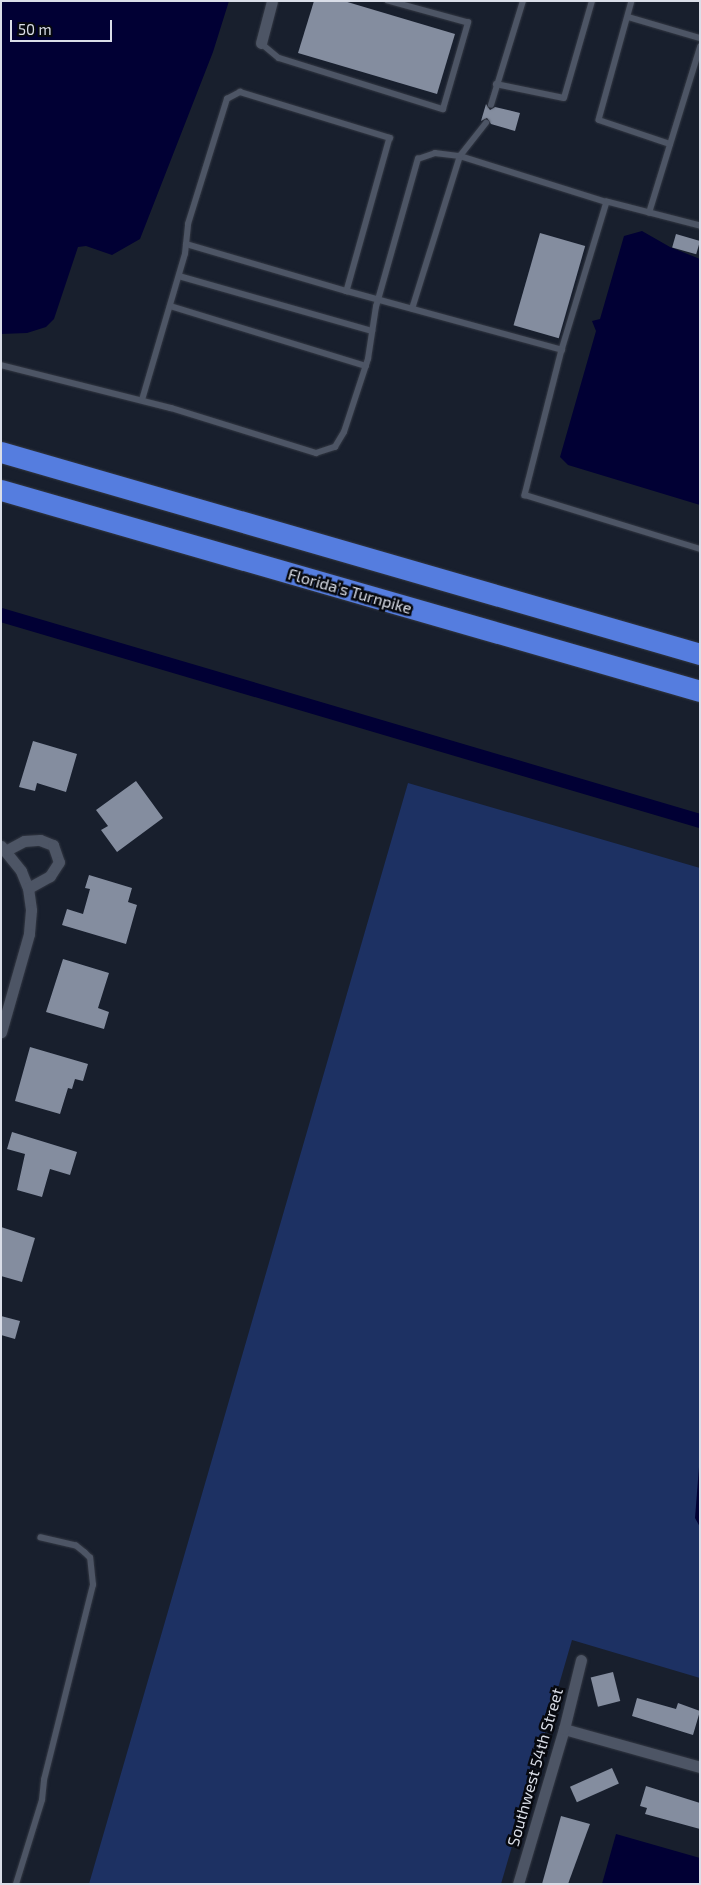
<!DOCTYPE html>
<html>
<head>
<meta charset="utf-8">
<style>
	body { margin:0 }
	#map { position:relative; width:701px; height:1885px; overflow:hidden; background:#181f2d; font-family:"Exo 2",sans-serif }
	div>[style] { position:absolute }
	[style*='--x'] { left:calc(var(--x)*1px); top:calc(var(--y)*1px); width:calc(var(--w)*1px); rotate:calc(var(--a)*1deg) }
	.green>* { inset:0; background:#1d3163 }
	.water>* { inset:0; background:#010034 }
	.canal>* { height:14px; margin:-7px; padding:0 7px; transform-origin:7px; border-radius:7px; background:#010034 }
	.building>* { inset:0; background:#848d9f; transform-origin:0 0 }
	.roads { filter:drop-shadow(0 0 1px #333843) drop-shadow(0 0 1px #333843) }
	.service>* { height:5.5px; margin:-2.75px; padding:0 2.75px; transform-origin:2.75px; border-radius:2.75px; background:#4d5565 }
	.minor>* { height:11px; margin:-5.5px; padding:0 5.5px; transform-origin:5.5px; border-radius:5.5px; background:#4d5565 }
	.motorway>* { height:21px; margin:-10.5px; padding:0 10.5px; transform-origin:10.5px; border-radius:10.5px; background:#557ddf }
	span { translate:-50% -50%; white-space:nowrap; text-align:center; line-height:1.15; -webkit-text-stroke:5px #07090f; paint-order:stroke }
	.street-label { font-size:16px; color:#dadee8 }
	.frame { position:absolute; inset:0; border:2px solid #dadee8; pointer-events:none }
	.scale { position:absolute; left:10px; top:20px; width:102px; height:22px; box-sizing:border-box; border:2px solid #dadee8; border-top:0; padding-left:6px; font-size:15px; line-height:18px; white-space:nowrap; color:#dadee8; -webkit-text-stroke:4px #07090f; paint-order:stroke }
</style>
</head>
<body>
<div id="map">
	<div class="green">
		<div style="clip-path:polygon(408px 783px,700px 868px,700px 1678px,572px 1640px,501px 1884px,89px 1884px)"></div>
	</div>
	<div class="water">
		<div style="clip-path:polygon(2px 1px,229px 1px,213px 52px,140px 239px,112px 255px,86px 246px,78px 247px,54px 319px,46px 327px,27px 333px,1px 334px)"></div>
		<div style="clip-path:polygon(642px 231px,670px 247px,700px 259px,700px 505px,568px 465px,560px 457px,596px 331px,592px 321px,600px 319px,624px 236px)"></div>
		<div style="clip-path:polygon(700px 1454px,700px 1527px,695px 1518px)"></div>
		<div style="clip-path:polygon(616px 1834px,700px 1858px,700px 1884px,602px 1884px)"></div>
	</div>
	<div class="canal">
		<div style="--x:1;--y:615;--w:729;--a:16.42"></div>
	</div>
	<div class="building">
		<div style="clip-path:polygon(314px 1px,344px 1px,455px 34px,437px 94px,298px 53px)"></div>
		<div style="clip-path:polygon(486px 104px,490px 110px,495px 107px,520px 113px,515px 131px,491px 124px,487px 118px,481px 121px)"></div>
		<div style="left:540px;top:233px;width:47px;height:96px;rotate:16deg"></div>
		<div style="left:676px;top:234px;width:25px;height:14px;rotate:16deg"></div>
		<div style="clip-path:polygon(33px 741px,77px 754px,66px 792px,37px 783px,35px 791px,19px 787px)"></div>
		<div style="clip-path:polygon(136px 781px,163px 818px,117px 852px,101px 830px,108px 826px,96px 810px)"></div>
		<div style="clip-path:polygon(89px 875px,132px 888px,128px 902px,137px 905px,126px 944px,62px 925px,67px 909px,83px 914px,90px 889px,85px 888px)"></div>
		<div style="clip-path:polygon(63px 959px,109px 973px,98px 1008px,109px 1012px,104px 1029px,46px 1012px)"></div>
		<div style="clip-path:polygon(30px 1047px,88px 1064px,83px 1081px,75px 1079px,72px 1089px,68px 1088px,60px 1114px,15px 1101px)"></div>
		<div style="clip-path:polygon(12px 1132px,77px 1152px,70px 1175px,50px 1169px,42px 1197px,17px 1190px,25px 1154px,7px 1149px)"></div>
		<div style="clip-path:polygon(1px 1227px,35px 1238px,22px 1282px,1px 1276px)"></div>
		<div style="clip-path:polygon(1px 1316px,20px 1321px,15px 1339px,1px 1335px)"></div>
		<div style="left:613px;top:1672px;width:30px;height:23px;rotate:76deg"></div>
		<div style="clip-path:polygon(637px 1698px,676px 1709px,678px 1703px,700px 1711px,693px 1735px,632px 1716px)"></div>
		<div style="left:612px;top:1768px;width:17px;height:46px;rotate:66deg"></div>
		<div style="clip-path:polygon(646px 1786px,700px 1803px,700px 1829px,645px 1814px,647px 1808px,640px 1806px)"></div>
		<div style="clip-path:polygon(561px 1816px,590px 1824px,568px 1884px,542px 1884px)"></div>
	</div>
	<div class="roads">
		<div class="service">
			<div style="--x:632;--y:1;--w:123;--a:105.5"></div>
			<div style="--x:599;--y:120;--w:75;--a:18.7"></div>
			<div style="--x:628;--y:17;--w:75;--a:16.3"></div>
			<div style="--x:261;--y:43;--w:23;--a:40"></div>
			<div style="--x:279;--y:58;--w:172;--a:17.3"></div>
			<div style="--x:443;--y:109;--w:90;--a:-73.8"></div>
			<div style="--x:468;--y:23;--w:83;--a:-164.6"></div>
			<div style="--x:496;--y:84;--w:69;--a:11.6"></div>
			<div style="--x:564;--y:98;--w:101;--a:-73.9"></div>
			<div style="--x:491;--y:105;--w:109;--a:-72.9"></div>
			<div style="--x:649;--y:213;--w:174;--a:-72.9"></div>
			<div style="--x:700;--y:226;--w:96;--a:-165.5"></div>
			<div style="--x:607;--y:202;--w:155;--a:106.9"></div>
			<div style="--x:562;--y:350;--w:150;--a:104.3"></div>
			<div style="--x:525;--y:495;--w:183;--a:17.1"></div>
			<div style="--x:186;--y:244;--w:168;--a:16.3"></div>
			<div style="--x:179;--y:276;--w:201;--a:15.9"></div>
			<div style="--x:170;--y:306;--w:205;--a:17"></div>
			<div style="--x:412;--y:309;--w:160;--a:-72.6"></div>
			<div style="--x:460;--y:156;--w:154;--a:17.4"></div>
			<div style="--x:1;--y:365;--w:175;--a:14.2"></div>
			<div style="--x:171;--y:408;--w:152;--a:17.2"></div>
			<div style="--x:316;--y:453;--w:20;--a:-18"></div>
			<div style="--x:335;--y:447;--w:17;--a:-59"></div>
			<div style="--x:344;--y:432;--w:77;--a:-71.8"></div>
			<div style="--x:368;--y:359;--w:53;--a:-81.3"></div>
			<div style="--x:376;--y:307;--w:154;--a:-74.2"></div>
			<div style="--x:418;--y:159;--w:18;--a:-19"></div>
			<div style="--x:435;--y:153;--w:25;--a:7"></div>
			<div style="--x:460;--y:156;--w:42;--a:-51.8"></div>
			<div style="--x:142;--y:400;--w:152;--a:-73.6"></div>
			<div style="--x:185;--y:254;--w:30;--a:-84"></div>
			<div style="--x:188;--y:224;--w:131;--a:-72.7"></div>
			<div style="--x:227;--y:99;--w:15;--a:-28"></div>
			<div style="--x:240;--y:92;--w:157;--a:17"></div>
			<div style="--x:390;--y:138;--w:159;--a:105.7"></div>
			<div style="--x:347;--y:291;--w:223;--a:15.3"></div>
			<div style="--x:16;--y:1884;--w:88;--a:-72.8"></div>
			<div style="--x:42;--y:1800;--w:20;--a:-84"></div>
			<div style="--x:44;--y:1780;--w:201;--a:-75.9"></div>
			<div style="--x:93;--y:1585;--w:27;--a:-96"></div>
			<div style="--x:90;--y:1558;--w:7;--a:-135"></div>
			<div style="--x:85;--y:1553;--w:11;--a:-142"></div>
			<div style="--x:76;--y:1546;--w:36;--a:-167"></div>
		</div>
		<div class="minor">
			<div style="--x:261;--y:43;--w:43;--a:-75.3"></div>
			<div style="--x:1;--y:846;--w:32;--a:51"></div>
			<div style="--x:21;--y:871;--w:18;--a:68"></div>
			<div style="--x:28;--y:888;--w:22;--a:82"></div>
			<div style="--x:31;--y:910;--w:24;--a:95"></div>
			<div style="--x:29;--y:934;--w:102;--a:105.9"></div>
			<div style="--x:7;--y:850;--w:19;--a:-28"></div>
			<div style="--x:24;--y:841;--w:16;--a:-4"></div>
			<div style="--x:40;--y:840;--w:14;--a:21"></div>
			<div style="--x:53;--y:845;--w:18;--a:71"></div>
			<div style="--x:59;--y:862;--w:17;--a:123"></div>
			<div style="--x:50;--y:876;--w:25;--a:151"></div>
			<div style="--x:564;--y:1729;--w:141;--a:15.6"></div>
			<div style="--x:518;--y:1884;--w:162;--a:-73.5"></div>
			<div style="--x:564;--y:1729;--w:71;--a:-76.2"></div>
		</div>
		<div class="motorway">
			<div style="--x:1;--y:452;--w:728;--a:16.12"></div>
			<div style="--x:1;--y:490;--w:727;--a:16.04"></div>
		</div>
	</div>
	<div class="street-label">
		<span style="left:350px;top:591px;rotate:16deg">Florida's Turnpike</span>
		<span style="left:535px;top:1767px;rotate:-74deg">Southwest 54th Street</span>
	</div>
	<div class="frame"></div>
	<div class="scale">50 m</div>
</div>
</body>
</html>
